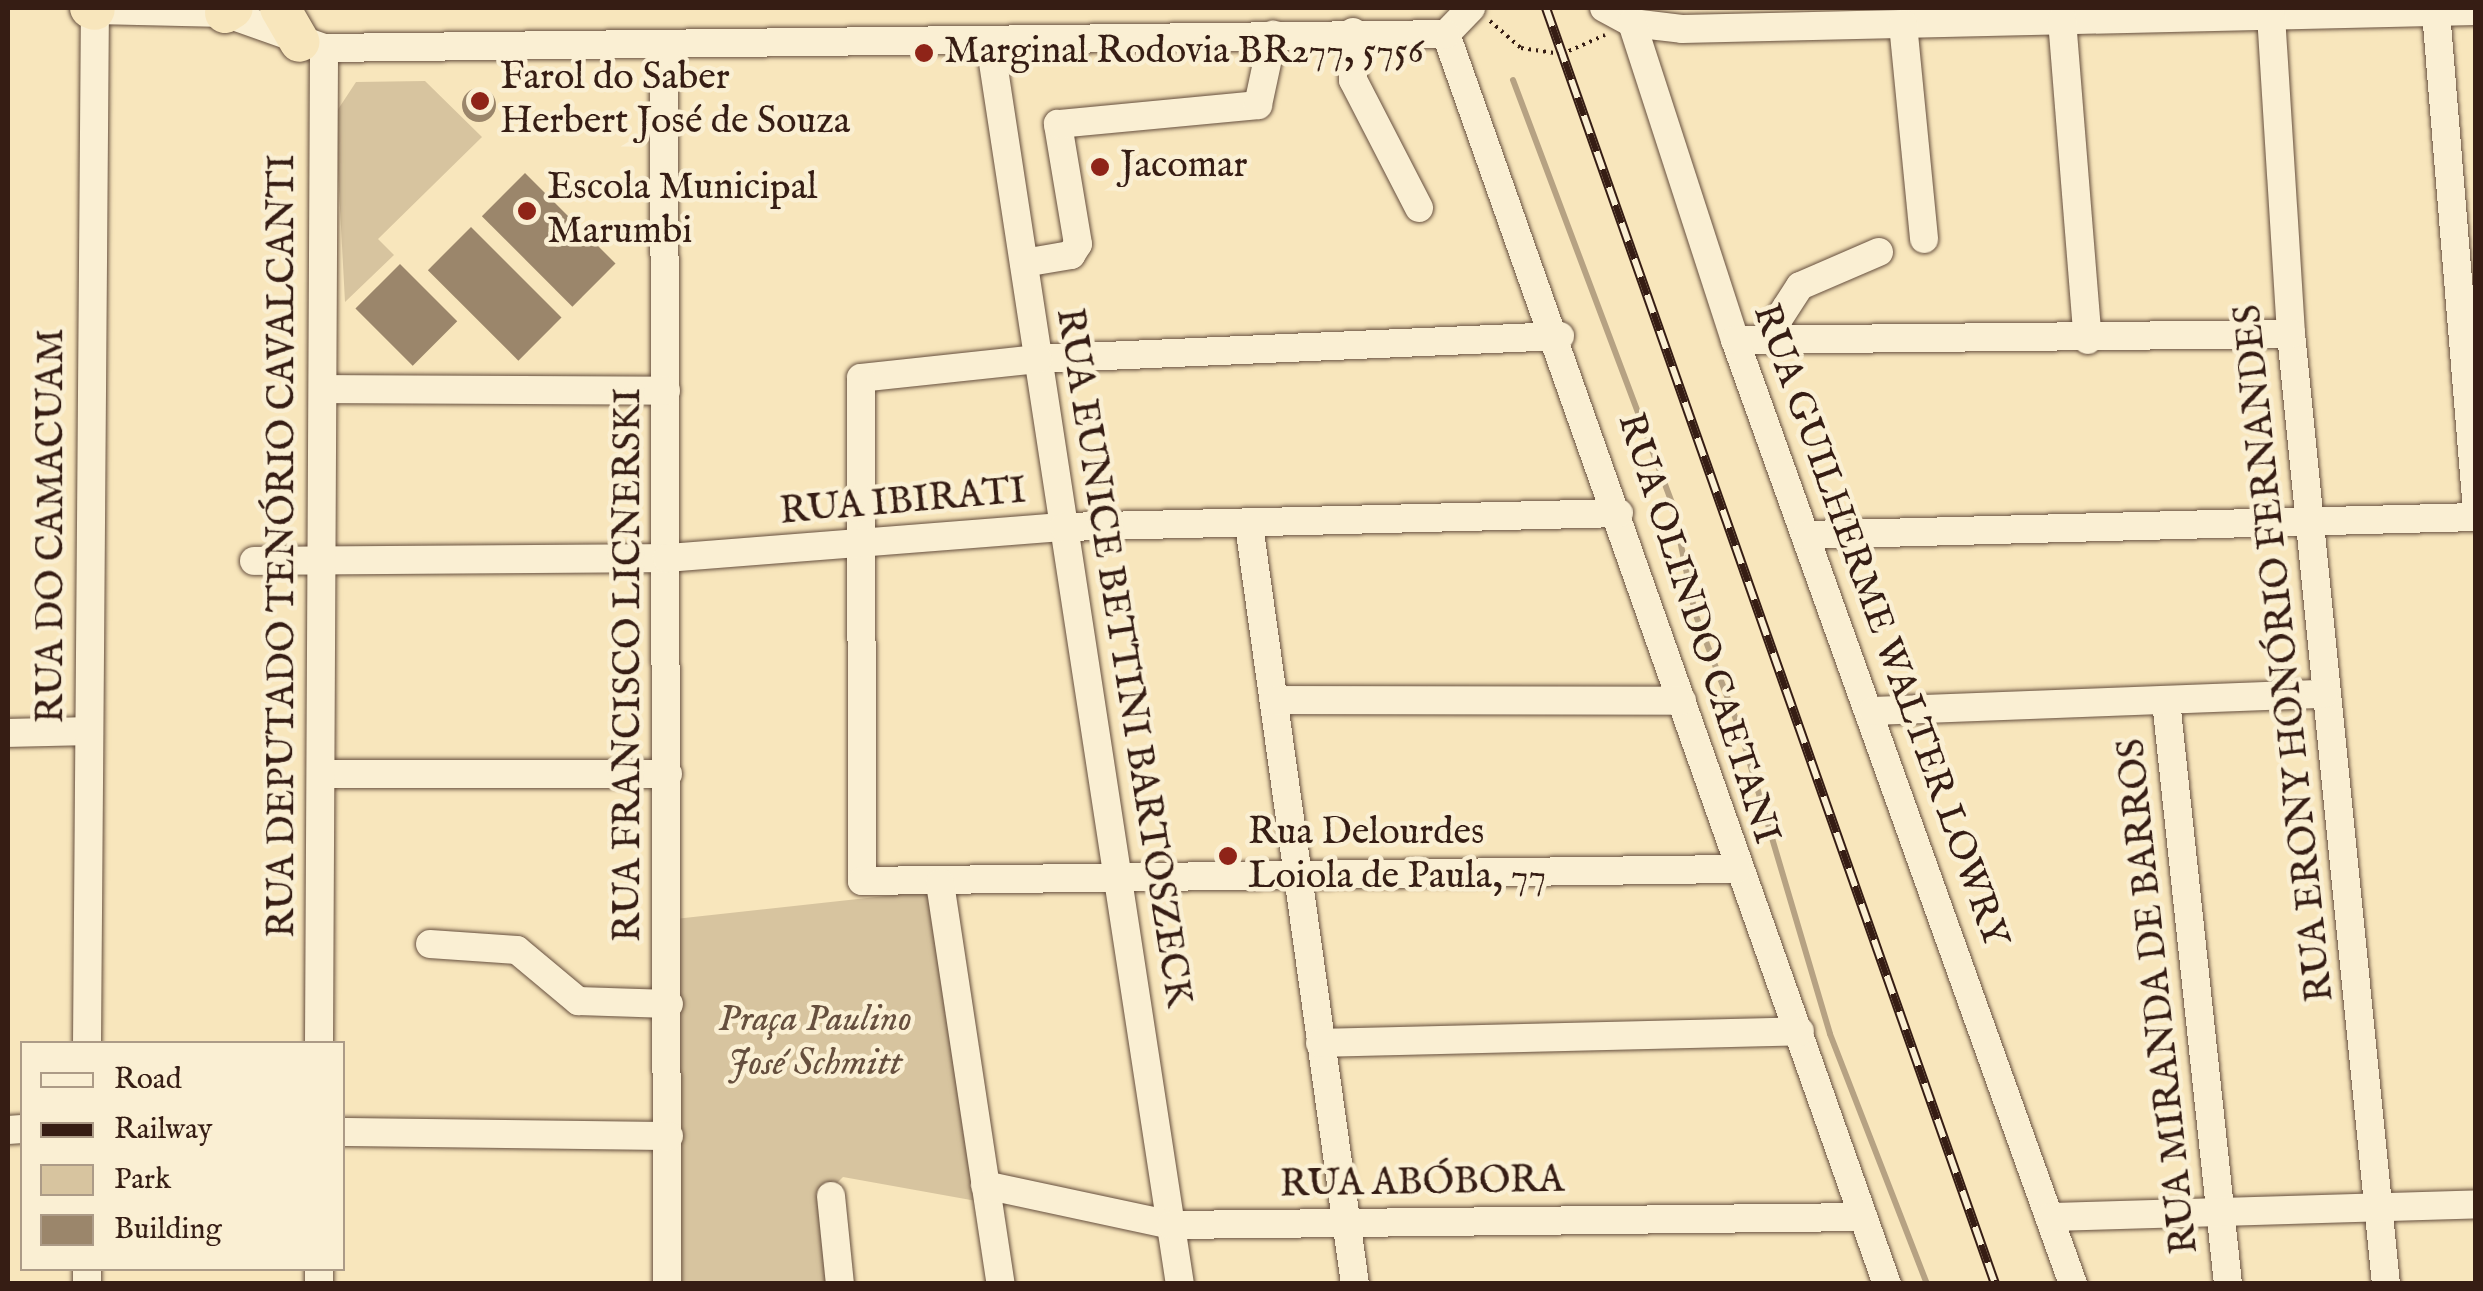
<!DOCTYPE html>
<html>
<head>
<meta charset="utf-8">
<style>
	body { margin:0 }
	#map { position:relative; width:2483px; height:1291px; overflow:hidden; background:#f8e6bc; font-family:"IM FELL English",serif }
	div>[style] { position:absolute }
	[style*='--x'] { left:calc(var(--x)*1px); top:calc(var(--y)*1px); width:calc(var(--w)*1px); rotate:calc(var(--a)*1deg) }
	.green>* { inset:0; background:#d7c49f }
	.stream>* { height:6px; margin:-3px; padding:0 3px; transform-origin:3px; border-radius:3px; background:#b6a283 }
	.building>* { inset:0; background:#9b866b; transform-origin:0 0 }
	.round { border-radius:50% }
	.path>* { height:4px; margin-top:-2px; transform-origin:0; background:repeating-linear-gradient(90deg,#361d14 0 2.5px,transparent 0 7.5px) }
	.roads { filter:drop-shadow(0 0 2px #664f3e) drop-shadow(0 0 2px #664f3e) }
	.minor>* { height:28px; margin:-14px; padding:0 14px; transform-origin:14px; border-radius:14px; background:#faefd3 }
	.highway>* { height:40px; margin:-20px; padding:0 20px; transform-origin:20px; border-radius:20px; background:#f8e6bc }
	.rail>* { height:10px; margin-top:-5px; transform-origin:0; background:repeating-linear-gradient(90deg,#faefd3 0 19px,#361d14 0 38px); box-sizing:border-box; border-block:2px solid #361d14 }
	.dots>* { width:28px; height:28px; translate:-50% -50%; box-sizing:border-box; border:5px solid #faefd3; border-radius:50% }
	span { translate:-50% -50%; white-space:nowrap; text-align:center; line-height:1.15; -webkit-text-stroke:9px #faefd3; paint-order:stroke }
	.poi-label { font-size:38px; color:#361d14 }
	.left { translate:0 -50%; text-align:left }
	.street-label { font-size:38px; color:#361d14 }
	.park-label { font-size:38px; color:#664f3e; font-style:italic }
	.frame { position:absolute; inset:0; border:10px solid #361d14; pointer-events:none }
	.legend { position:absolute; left:20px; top:1041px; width:325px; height:230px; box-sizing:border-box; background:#faefd3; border:2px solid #ac9b87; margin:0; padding:12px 18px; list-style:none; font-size:30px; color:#361d14 }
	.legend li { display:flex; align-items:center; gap:20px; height:50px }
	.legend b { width:50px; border:2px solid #ac9b87 }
</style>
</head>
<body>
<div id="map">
	<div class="green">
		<div style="clip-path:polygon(425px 81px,482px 137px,378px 239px,394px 255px,345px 302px,335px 114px,356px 82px)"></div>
		<div style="clip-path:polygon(931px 891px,982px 1202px,843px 1177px,821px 1199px,828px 1283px,682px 1283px,675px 919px)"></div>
	</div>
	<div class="stream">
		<div style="--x:1513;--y:80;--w:455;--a:69.4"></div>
		<div style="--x:1673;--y:506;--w:109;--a:78.4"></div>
		<div style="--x:1695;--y:613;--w:125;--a:69"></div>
		<div style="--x:1740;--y:730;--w:317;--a:73.5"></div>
		<div style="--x:1830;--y:1034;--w:268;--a:68.8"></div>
	</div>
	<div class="building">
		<div class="round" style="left:462px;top:88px;width:34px;height:34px"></div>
		<div style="left:525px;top:173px;width:128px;height:61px;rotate:45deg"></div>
		<div style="left:471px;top:227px;width:128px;height:61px;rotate:45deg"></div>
		<div style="left:400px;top:264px;width:81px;height:63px;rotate:45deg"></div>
	</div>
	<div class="path">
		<div style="--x:1490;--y:21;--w:41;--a:41.1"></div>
		<div style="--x:1521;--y:48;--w:41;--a:8.3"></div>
		<div style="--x:1562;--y:54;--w:47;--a:-23.8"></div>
	</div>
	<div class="roads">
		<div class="minor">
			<div style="--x:1604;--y:8;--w:32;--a:28"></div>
			<div style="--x:1632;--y:23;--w:50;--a:6.8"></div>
			<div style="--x:1682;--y:29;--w:794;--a:-1.3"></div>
			<div style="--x:2436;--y:12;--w:492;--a:85.3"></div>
			<div style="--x:2271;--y:15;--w:320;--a:86.4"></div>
			<div style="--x:2291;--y:334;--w:955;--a:84.29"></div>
			<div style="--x:2062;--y:20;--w:321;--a:85.4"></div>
			<div style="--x:1632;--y:23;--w:333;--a:72"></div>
			<div style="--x:1735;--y:340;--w:1003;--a:70.3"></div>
			<div style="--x:1903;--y:24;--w:216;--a:84.4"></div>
			<div style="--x:1353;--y:32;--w:48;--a:90"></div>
			<div style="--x:1353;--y:80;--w:144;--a:62.7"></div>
			<div style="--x:1446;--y:34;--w:1326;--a:70.57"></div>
			<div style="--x:1446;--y:34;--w:36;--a:-46"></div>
			<div style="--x:990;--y:43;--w:1255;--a:81.3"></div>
			<div style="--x:664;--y:46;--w:1238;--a:89.86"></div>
			<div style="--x:1024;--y:263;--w:48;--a:-9.7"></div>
			<div style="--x:1071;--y:255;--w:13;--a:-58"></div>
			<div style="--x:1078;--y:244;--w:122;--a:-99.5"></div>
			<div style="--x:1058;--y:124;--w:201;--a:-5.4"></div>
			<div style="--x:1258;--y:105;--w:72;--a:-77.9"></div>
			<div style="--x:1560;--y:336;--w:523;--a:177.48"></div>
			<div style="--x:1038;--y:359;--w:178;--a:173.9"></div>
			<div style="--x:861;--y:378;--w:503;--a:89.89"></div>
			<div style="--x:862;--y:881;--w:875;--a:-0.79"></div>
			<div style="--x:1735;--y:340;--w:556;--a:-0.62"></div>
			<div style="--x:1765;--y:340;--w:64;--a:-57.1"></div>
			<div style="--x:1800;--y:286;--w:86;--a:-23.3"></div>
			<div style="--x:323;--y:389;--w:343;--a:0.3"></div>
			<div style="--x:1249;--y:525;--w:766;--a:82.05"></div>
			<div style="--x:1807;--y:535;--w:669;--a:-1.54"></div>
			<div style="--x:254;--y:561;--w:413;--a:-0.4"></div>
			<div style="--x:667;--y:558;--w:398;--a:-4.5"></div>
			<div style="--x:1064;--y:527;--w:555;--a:-1.44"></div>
			<div style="--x:1275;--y:700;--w:407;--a:0.1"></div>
			<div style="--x:2166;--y:701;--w:586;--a:83.93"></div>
			<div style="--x:1873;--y:711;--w:451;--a:-2.2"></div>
			<div style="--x:8;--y:733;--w:81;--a:-1.4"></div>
			<div style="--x:321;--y:774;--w:347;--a:0"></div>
			<div style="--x:940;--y:883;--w:406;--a:81.4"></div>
			<div style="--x:430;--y:944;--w:87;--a:3.9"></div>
			<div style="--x:517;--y:950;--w:80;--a:39.9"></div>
			<div style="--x:578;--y:1001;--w:91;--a:1.9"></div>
			<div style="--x:1320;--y:1043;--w:480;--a:-1.4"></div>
			<div style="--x:87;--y:1044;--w:1034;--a:-89.56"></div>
			<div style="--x:95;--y:10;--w:130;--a:1.3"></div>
			<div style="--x:225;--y:13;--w:105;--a:19.5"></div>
			<div style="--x:324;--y:48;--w:1122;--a:-0.71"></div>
			<div style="--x:319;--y:1044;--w:996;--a:-89.71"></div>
			<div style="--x:8;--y:1130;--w:14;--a:-4"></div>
			<div style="--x:342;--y:1132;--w:327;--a:0.7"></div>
			<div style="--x:985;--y:1185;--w:190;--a:12.1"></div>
			<div style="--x:1171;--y:1225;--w:692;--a:-0.66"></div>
			<div style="--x:831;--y:1196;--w:88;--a:84.2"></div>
			<div style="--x:2050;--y:1217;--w:426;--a:-1.7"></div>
			<div style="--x:87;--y:1268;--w:16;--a:90"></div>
			<div style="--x:319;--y:1268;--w:16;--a:90"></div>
		</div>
		<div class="highway">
			<div style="--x:90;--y:8;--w:5;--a:22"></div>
			<div style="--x:280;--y:8;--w:39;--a:60"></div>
			<div style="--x:225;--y:13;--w:9;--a:-32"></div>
		</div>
	</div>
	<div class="rail">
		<div style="--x:1546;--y:8;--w:1353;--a:70.61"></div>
	</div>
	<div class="dots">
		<div style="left:924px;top:53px;background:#8f2418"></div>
		<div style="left:480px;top:101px;background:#8f2418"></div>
		<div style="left:1100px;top:167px;background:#8f2418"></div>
		<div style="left:527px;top:211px;background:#8f2418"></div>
		<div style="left:1228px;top:856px;background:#8f2418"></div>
	</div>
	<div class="poi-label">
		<span class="left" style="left:944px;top:53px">Marginal Rodovia BR277, 5756</span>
		<span class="left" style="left:500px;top:101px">Farol do Saber<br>Herbert José de Souza</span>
		<span class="left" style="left:1120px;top:167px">Jacomar</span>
		<span class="left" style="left:547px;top:211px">Escola Municipal<br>Marumbi</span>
		<span class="left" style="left:1248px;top:856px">Rua Delourdes<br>Loiola de Paula, 77</span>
	</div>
	<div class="street-label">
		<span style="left:903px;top:503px;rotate:-5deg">RUA IBIRATI</span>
		<span style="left:53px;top:526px;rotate:-90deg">RUA DO CAMACUAM</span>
		<span style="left:284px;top:546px;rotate:-90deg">RUA DEPUTADO TENÓRIO CAVALCANTI</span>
		<span style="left:1879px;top:626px;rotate:70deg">RUA GUILHERME WALTER LOWRY</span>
		<span style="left:1697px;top:629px;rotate:72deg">RUA OLINDO CAETANI</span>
		<span style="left:2286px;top:653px;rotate:-96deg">RUA ERONY HONÓRIO FERNANDES</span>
		<span style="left:1122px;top:658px;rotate:81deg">RUA EUNICE BETTINI BARTOSZECK</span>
		<span style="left:630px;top:665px;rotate:-90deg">RUA FRANCISCO LICNERSKI</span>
		<span style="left:2160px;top:996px;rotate:-96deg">RUA MIRANDA DE BARROS</span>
		<span style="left:1422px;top:1184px;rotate:-1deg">RUA ABÓBORA</span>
	</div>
	<div class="park-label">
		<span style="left:815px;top:1043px">Praça Paulino<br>José Schmitt</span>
	</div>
	<div class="frame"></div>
	<ul class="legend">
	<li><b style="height:12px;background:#faefd3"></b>Road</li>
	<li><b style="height:12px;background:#361d14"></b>Railway</li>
	<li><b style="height:28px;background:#d7c49f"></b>Park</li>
	<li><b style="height:28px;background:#9b866b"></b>Building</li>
	</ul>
</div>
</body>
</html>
